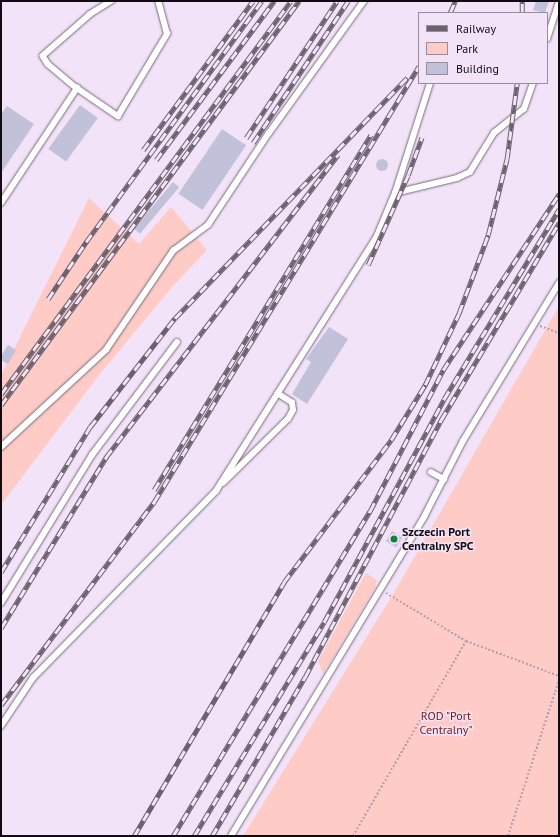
<!DOCTYPE html>
<html>
<head>
<meta charset="utf-8">
<style>
	body { margin:0 }
	#map { position:relative; width:560px; height:837px; overflow:hidden; background:#f3e3f8; font-family:"PT Sans",sans-serif }
	div>[style] { position:absolute }
	[style*='--x'] { left:calc(var(--x)*1px); top:calc(var(--y)*1px); width:calc(var(--w)*1px); rotate:calc(var(--a)*1deg) }
	.green>* { inset:0; background:#fecbc6 }
	.building>* { inset:0; background:#c1c2d9; transform-origin:0 0 }
	.round { border-radius:50% }
	.path>* { height:2px; margin-top:-1px; transform-origin:0; background:repeating-linear-gradient(90deg,#ada0b0 0 2px,transparent 0 4px) }
	.roads { filter:drop-shadow(0 0 1px #77697b) drop-shadow(0 0 1px #77697b) }
	.service>* { height:5.5px; margin:-2.75px; padding:0 2.75px; transform-origin:2.75px; border-radius:2.75px; background:#fff }
	.rail>* { height:4.5px; margin-top:-2.25px; transform-origin:0; background:repeating-linear-gradient(90deg,#f3e3f8 0 9px,#6c626e 0 18px); box-sizing:border-box; border-block:1px solid #6c626e }
	.dots>* { width:11px; height:11px; translate:-50% -50%; box-sizing:border-box; border:2px solid #f3e3f8; border-radius:50% }
	span { translate:-50% -50%; white-space:nowrap; text-align:center; line-height:1.15; -webkit-text-stroke:3px #f3e3f8; paint-order:stroke }
	.poi-label { font-size:12px; color:#110b12; font-weight:700 }
	.left { translate:0 -50%; text-align:left }
	.park-label { font-size:12px; color:#741518 }
	.frame { position:absolute; inset:0; border:2px solid #110b12; pointer-events:none }
	.legend { position:absolute; left:418px; top:12px; width:130px; height:72px; box-sizing:border-box; background:#f3e3f8; border:1px solid #998d9c; margin:0; padding:5px 7px; list-style:none; font-size:12px; color:#110b12 }
	.legend li { display:flex; align-items:center; gap:8px; height:20px }
	.legend b { width:20px; border:1px solid #998d9c }
</style>
</head>
<body>
<div id="map">
	<div class="green">
		<div style="clip-path:polygon(89px 198px,139px 244px,171px 207px,207px 250px,173px 286px,99px 375px,1px 505px,1px 375px)"></div>
		<div style="clip-path:polygon(559px 306px,559px 836px,243px 836px,392px 596px)"></div>
		<div style="clip-path:polygon(366px 573px,377px 580px,375px 588px,323px 674px,318px 661px)"></div>
	</div>
	<div class="building">
		<div style="clip-path:polygon(536px 1px,549px 1px,545px 13px,533px 10px)"></div>
		<div style="left:80px;top:105px;width:22px;height:54px;rotate:36deg"></div>
		<div style="clip-path:polygon(7px 106px,34px 124px,1px 173px,1px 114px)"></div>
		<div style="left:222px;top:129px;width:29px;height:78px;rotate:34deg"></div>
		<div class="round" style="left:376px;top:159px;width:12px;height:12px"></div>
		<div style="left:173px;top:182px;width:8px;height:61px;rotate:40deg"></div>
		<div style="clip-path:polygon(329px 327px,348px 339px,307px 404px,292px 394px,311px 362px,306px 359px)"></div>
		<div style="clip-path:polygon(8px 345px,16px 350px,8px 364px,1px 360px,1px 356px)"></div>
		<div style="left:392px;top:531px;width:12px;height:12px;rotate:31deg"></div>
	</div>
	<div class="path">
		<div style="--x:540;--y:326;--w:20;--a:20"></div>
		<div style="--x:386;--y:593;--w:93;--a:31"></div>
		<div style="--x:466;--y:641;--w:99;--a:20.6"></div>
		<div style="--x:353;--y:836;--w:225;--a:-59.9"></div>
		<div style="--x:508;--y:836;--w:164;--a:-71.9"></div>
	</div>
	<div class="roads">
		<div class="service">
			<div style="--x:112;--y:1;--w:26;--a:148"></div>
			<div style="--x:90;--y:15;--w:62;--a:138.9"></div>
			<div style="--x:43;--y:56;--w:9;--a:58"></div>
			<div style="--x:48;--y:64;--w:38;--a:40"></div>
			<div style="--x:77;--y:88;--w:50;--a:34.3"></div>
			<div style="--x:118;--y:116;--w:96;--a:-59.1"></div>
			<div style="--x:167;--y:34;--w:34;--a:-105"></div>
			<div style="--x:547;--y:39;--w:39;--a:-72"></div>
			<div style="--x:395;--y:193;--w:64;--a:-13.6"></div>
			<div style="--x:457;--y:178;--w:14;--a:-25"></div>
			<div style="--x:470;--y:172;--w:46;--a:-58.4"></div>
			<div style="--x:494;--y:133;--w:38;--a:-39"></div>
			<div style="--x:524;--y:109;--w:28;--a:-71"></div>
			<div style="--x:1;--y:203;--w:138;--a:-56.5"></div>
			<div style="--x:1;--y:447;--w:143;--a:-42.7"></div>
			<div style="--x:106;--y:350;--w:120;--a:-55.9"></div>
			<div style="--x:173;--y:251;--w:44;--a:-36.6"></div>
			<div style="--x:208;--y:225;--w:110;--a:-56.5"></div>
			<div style="--x:269;--y:133;--w:163;--a:-54.3"></div>
			<div style="--x:431;--y:472;--w:15;--a:28"></div>
			<div style="--x:223;--y:483;--w:91;--a:-44.6"></div>
			<div style="--x:288;--y:419;--w:10;--a:-61"></div>
			<div style="--x:293;--y:410;--w:7;--a:-98"></div>
			<div style="--x:292;--y:403;--w:17;--a:-147"></div>
			<div style="--x:1;--y:603;--w:174;--a:-58.4"></div>
			<div style="--x:92;--y:455;--w:141;--a:-53"></div>
			<div style="--x:1;--y:726;--w:58;--a:-56.3"></div>
			<div style="--x:33;--y:678;--w:262;--a:-45.6"></div>
			<div style="--x:216;--y:491;--w:302;--a:-57.7"></div>
			<div style="--x:377;--y:236;--w:47;--a:-67.3"></div>
			<div style="--x:395;--y:193;--w:115;--a:-72.3"></div>
			<div style="--x:231;--y:836;--w:373;--a:-58.8"></div>
			<div style="--x:424;--y:517;--w:85;--a:-62.8"></div>
			<div style="--x:463;--y:441;--w:185;--a:-58.7"></div>
		</div>
	</div>
	<div class="rail">
		<div style="--x:450;--y:13;--w:13;--a:-67"></div>
		<div style="--x:522;--y:13;--w:12;--a:-90"></div>
		<div style="--x:246;--y:138;--w:164;--a:-56.4"></div>
		<div style="--x:253;--y:143;--w:171;--a:-56.2"></div>
		<div style="--x:143;--y:150;--w:185;--a:-53.6"></div>
		<div style="--x:156;--y:160;--w:198;--a:-53.4"></div>
		<div style="--x:368;--y:265;--w:98;--a:-66"></div>
		<div style="--x:408;--y:175;--w:40;--a:-69.8"></div>
		<div style="--x:48;--y:299;--w:69;--a:-56.3"></div>
		<div style="--x:86;--y:242;--w:298;--a:-53.9"></div>
		<div style="--x:1;--y:394;--w:488;--a:-53.6"></div>
		<div style="--x:1;--y:405;--w:502;--a:-53.59"></div>
		<div style="--x:154;--y:490;--w:416;--a:-58.6"></div>
		<div style="--x:1;--y:572;--w:170;--a:-58.5"></div>
		<div style="--x:90;--y:427;--w:138;--a:-52.1"></div>
		<div style="--x:175;--y:318;--w:334;--a:-46"></div>
		<div style="--x:1;--y:628;--w:201;--a:-58.4"></div>
		<div style="--x:106;--y:457;--w:381;--a:-52.5"></div>
		<div style="--x:1;--y:705;--w:254;--a:-53"></div>
		<div style="--x:154;--y:502;--w:510;--a:-58.71"></div>
		<div style="--x:134;--y:836;--w:295;--a:-59.4"></div>
		<div style="--x:284;--y:582;--w:178;--a:-53"></div>
		<div style="--x:391;--y:440;--w:65;--a:-58.3"></div>
		<div style="--x:425;--y:385;--w:80;--a:-64.7"></div>
		<div style="--x:459;--y:313;--w:83;--a:-69.6"></div>
		<div style="--x:488;--y:235;--w:79;--a:-76.1"></div>
		<div style="--x:507;--y:158;--w:76;--a:-82.4"></div>
		<div style="--x:173;--y:836;--w:380;--a:-58.8"></div>
		<div style="--x:370;--y:511;--w:159;--a:-62.6"></div>
		<div style="--x:443;--y:370;--w:211;--a:-56.6"></div>
		<div style="--x:194;--y:836;--w:250;--a:-58.7"></div>
		<div style="--x:324;--y:622;--w:253;--a:-61.7"></div>
		<div style="--x:444;--y:399;--w:222;--a:-58.8"></div>
		<div style="--x:212;--y:836;--w:184;--a:-59.7"></div>
		<div style="--x:305;--y:677;--w:291;--a:-62.1"></div>
		<div style="--x:441;--y:420;--w:230;--a:-59.1"></div>
	</div>
	<div class="dots">
		<div style="left:394px;top:539px;background:#0f843c"></div>
	</div>
	<div class="poi-label">
		<span class="left" style="left:402px;top:539px">Szczecin Port<br>Centralny SPC</span>
	</div>
	<div class="park-label">
		<span style="left:446px;top:723px">ROD "Port<br>Centralny"</span>
	</div>
	<div class="frame"></div>
	<ul class="legend">
	<li><b style="height:5px;background:#6c626e"></b>Railway</li>
	<li><b style="height:11px;background:#fecbc6"></b>Park</li>
	<li><b style="height:11px;background:#c1c2d9"></b>Building</li>
	</ul>
</div>
</body>
</html>
